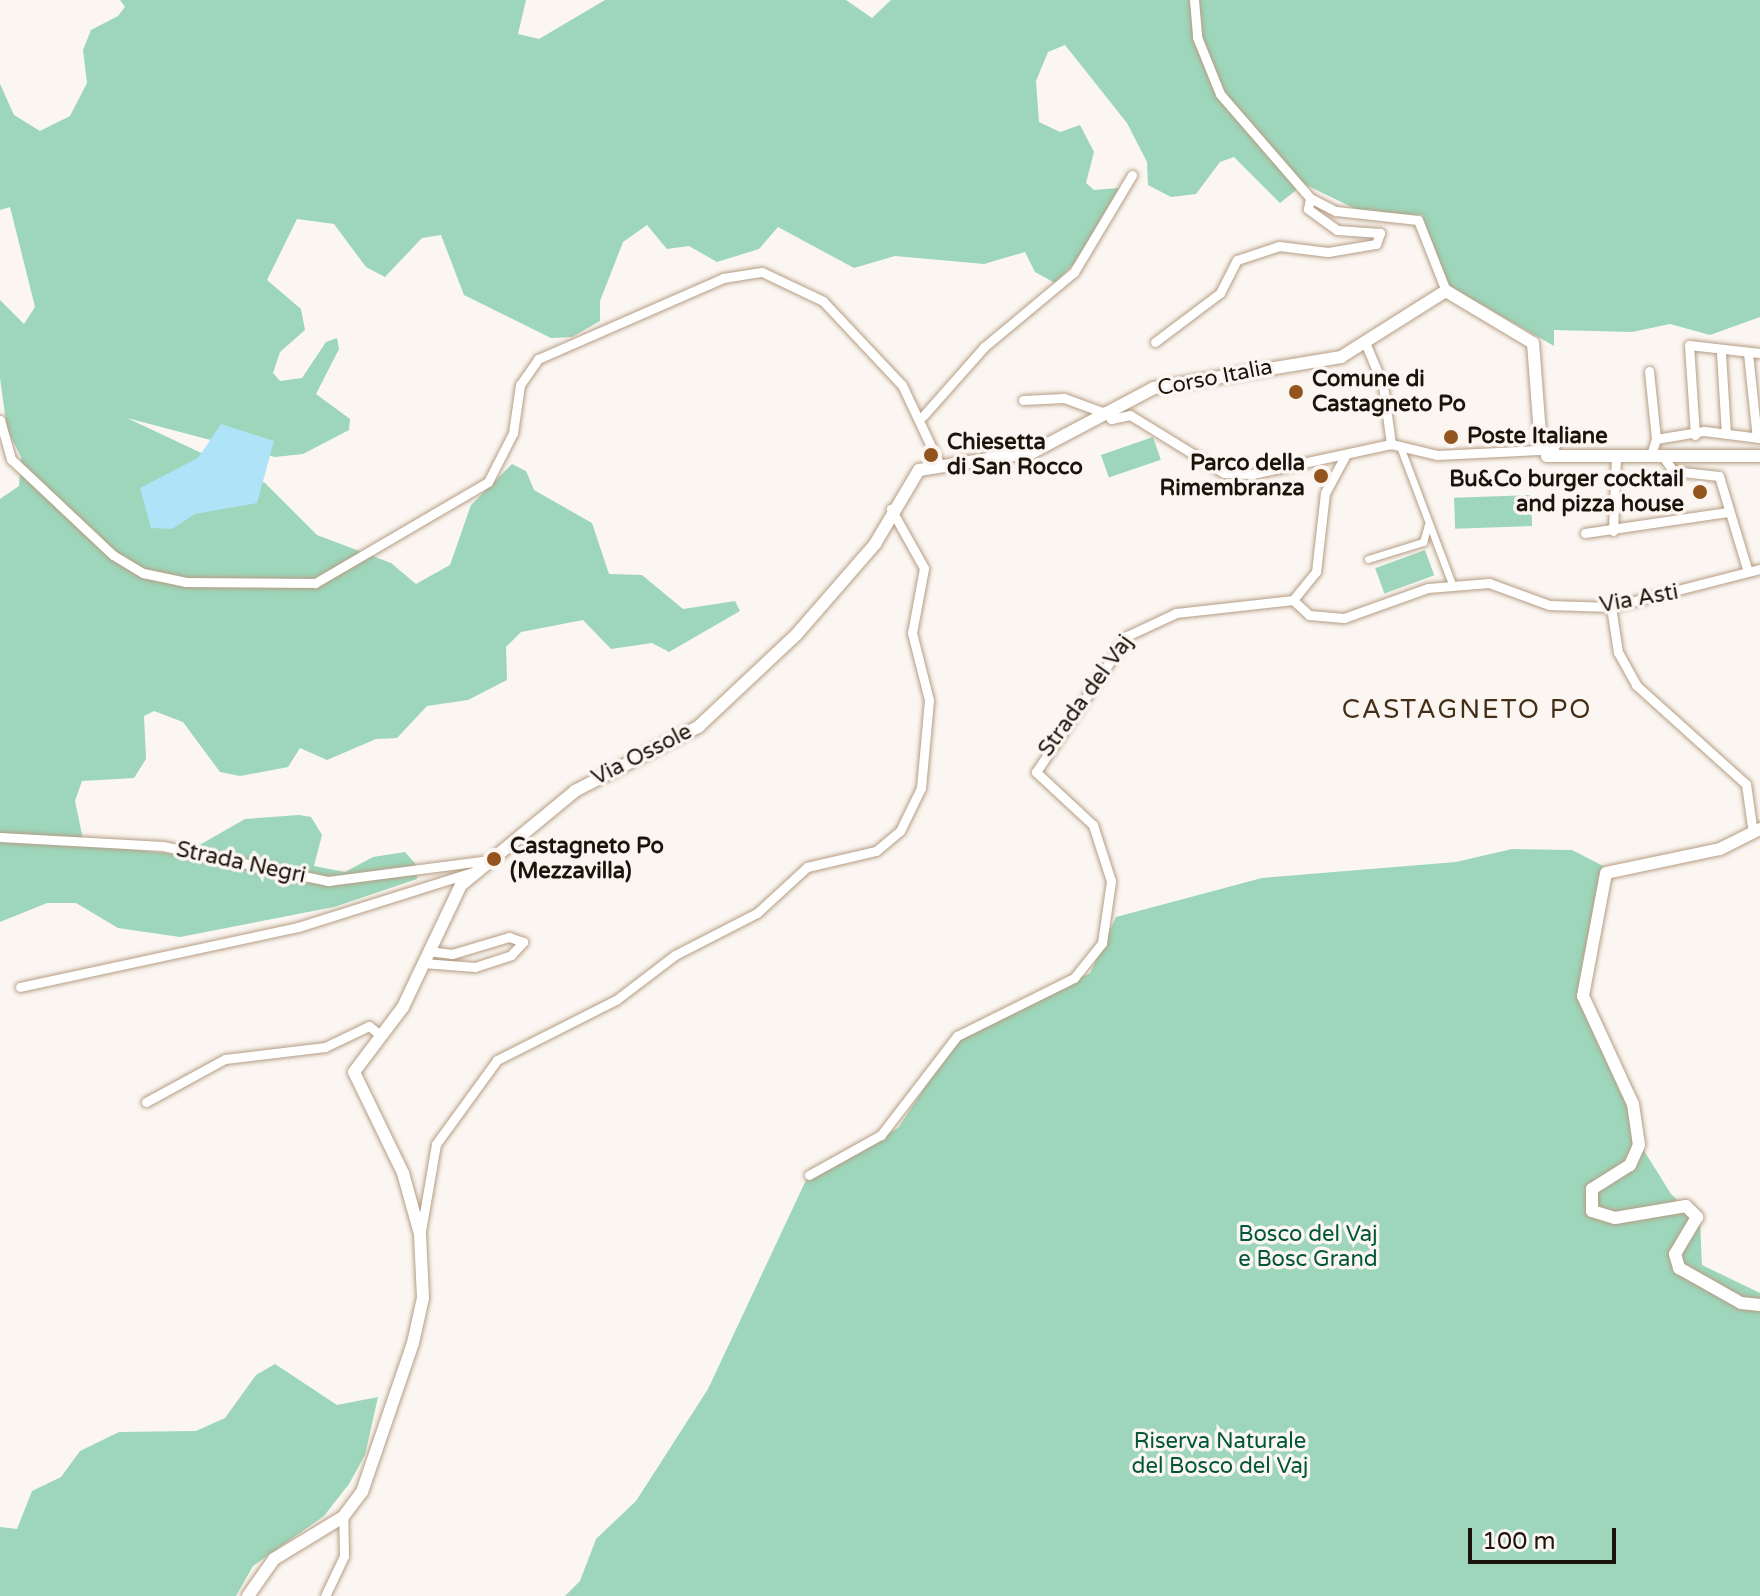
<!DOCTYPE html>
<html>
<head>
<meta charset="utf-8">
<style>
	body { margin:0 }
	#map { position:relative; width:1760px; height:1596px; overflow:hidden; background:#fbf6f1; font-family:"Varela Round",sans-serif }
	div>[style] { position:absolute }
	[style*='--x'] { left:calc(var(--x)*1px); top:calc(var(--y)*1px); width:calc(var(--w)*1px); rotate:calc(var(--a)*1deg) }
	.green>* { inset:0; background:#9dd6ba; transform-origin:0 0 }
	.water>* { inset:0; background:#afe3f8 }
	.roads { filter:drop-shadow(0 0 2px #b59d84) drop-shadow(0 0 2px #b59d84) }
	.pedestrian>* { height:7px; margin:-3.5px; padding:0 3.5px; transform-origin:3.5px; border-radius:3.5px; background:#fff }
	.minor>* { height:9px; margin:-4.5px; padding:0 4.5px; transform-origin:4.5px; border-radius:4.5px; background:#fff }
	.tertiary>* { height:12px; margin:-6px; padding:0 6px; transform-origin:6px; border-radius:6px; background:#fff }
	.dots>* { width:22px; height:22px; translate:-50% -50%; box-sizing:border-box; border:4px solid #fbf6f1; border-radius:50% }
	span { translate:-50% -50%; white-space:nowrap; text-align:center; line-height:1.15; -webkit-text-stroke:7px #fbf6f1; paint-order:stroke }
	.street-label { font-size:22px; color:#1c130a }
	.poi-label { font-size:22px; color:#1c130a; font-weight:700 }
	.left { translate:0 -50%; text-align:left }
	.right { translate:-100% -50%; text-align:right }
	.park-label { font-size:22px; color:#01553a }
	.quarter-label { font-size:26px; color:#432e18; letter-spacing:2px }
	.scale { position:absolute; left:1468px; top:1528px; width:148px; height:36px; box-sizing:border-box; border:4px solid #1c130a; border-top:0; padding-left:10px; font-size:24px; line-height:28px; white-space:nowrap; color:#1c130a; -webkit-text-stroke:6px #fbf6f1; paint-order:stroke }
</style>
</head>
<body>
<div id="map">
	<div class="green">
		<div style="clip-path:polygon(120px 0,526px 0,518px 34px,539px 39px,605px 0,846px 0,872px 18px,891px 0,1760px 0,1760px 317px,1710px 335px,1670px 324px,1632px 332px,1554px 330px,1554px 346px,1448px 285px,1422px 215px,1364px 213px,1304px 184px,1280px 203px,1234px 157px,1220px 162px,1196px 194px,1171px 197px,1148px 185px,1147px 162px,1127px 123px,1065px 45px,1048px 52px,1036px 81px,1039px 122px,1060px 132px,1080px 125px,1094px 152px,1086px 183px,1094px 190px,1119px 188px,1082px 255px,1055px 283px,1035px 272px,1025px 252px,984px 264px,895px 256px,854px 268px,778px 227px,759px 249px,717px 262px,689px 246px,667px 249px,647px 225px,623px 242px,600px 301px,600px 321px,572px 337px,551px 338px,464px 295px,441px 235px,422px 238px,385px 277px,366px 267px,334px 224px,297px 219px,267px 280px,301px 309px,305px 330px,280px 352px,273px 373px,280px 381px,302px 378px,326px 342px,337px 338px,339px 349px,316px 394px,350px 419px,349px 430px,303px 454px,275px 457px,127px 418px,265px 483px,317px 535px,391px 563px,416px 584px,450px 565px,471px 505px,512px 464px,526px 471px,534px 490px,592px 523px,609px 574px,642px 575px,683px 609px,735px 601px,740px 611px,669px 652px,652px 643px,611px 649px,583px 620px,521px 632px,506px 647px,507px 680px,468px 700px,427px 706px,397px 738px,376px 739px,327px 760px,300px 748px,288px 767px,240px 776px,220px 772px,183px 722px,154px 711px,144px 716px,146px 759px,134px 778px,82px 781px,75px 801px,84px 844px,182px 855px,245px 819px,299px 815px,311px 817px,322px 835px,314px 866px,345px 872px,373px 857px,405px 852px,419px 868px,417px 879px,334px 907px,180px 937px,118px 928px,76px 903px,47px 903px,0 922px,0 499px,19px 486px,21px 457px,7px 429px,0 378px,0 300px,24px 324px,35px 307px,10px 207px,0 210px,0 84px,14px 115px,40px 131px,70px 116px,87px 83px,83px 50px,91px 30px,118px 16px,125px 7px)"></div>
		<div style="left:1153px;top:437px;width:24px;height:55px;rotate:71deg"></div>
		<div style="left:1531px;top:495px;width:31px;height:77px;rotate:88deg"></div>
		<div style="left:1425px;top:550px;width:27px;height:53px;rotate:70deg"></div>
		<div style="clip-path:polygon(1512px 849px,1572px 850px,1611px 870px,1588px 962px,1591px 1010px,1633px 1088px,1643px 1149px,1671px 1194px,1700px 1221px,1702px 1265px,1760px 1293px,1760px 1596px,565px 1596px,580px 1581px,596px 1539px,636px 1501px,708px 1389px,807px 1178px,898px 1128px,957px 1039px,1090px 973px,1116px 917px,1262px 878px,1456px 862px)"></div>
		<div style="clip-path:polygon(275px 1364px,337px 1405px,378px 1397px,365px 1455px,349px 1484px,324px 1516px,253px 1566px,236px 1596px,0 1596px,0 1527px,17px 1529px,32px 1491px,61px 1477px,80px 1451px,119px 1432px,196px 1431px,225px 1418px,256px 1375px)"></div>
	</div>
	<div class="water">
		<div style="clip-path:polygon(221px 424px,274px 441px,257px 503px,195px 514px,172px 529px,151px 528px,140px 488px,198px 458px)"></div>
	</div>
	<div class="roads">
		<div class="pedestrian">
			<div style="--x:1401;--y:449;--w:144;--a:69.3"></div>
			<div style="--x:1368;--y:559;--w:58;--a:-17.2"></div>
			<div style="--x:1423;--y:542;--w:18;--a:-74"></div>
		</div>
		<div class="minor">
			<div style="--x:1194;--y:0;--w:37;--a:85"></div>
			<div style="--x:1197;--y:37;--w:61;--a:68"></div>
			<div style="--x:1220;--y:94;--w:138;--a:49.1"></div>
			<div style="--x:1310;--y:198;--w:29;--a:27"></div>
			<div style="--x:1336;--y:211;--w:82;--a:6.3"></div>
			<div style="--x:1418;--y:220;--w:76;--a:68.5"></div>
			<div style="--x:1155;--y:342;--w:81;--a:-37"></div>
			<div style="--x:1220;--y:293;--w:37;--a:-63"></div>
			<div style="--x:1237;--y:260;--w:44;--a:-18.4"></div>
			<div style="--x:1279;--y:246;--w:49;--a:7"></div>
			<div style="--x:1328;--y:252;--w:49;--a:-9.5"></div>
			<div style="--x:1376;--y:244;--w:12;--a:-70"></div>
			<div style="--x:1380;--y:233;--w:43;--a:-176"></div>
			<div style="--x:1337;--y:230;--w:36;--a:-144"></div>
			<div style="--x:1308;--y:209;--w:11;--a:-80"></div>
			<div style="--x:1367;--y:347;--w:41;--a:67.2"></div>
			<div style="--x:1383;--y:385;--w:60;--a:82.3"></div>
			<div style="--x:1721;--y:353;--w:81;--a:86.5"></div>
			<div style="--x:1748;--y:353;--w:85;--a:84"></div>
			<div style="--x:1649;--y:371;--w:68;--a:84.1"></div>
			<div style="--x:1023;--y:400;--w:41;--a:-2.8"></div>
			<div style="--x:1064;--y:398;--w:40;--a:20.2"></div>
			<div style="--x:1105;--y:411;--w:10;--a:53"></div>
			<div style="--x:1111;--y:419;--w:19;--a:-12"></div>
			<div style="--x:1130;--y:415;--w:110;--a:31.7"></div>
			<div style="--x:1224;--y:473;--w:28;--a:2"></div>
			<div style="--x:1252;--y:474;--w:142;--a:-12.2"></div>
			<div style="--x:1391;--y:444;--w:47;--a:13.4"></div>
			<div style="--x:1437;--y:455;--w:104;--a:-2.8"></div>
			<div style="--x:923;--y:416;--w:92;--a:-48.5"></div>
			<div style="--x:984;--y:347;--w:117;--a:-39.8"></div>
			<div style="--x:1074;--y:272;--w:113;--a:-59.1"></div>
			<div style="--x:0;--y:420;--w:41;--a:74.2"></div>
			<div style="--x:11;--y:459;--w:140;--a:43.3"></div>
			<div style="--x:113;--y:555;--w:35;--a:31"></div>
			<div style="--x:143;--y:573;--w:44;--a:11.8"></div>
			<div style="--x:186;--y:582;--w:129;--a:0.4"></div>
			<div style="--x:315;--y:583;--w:200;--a:-30.3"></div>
			<div style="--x:488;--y:482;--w:55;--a:-63"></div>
			<div style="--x:513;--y:433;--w:49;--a:-81.7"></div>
			<div style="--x:520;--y:385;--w:32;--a:-55"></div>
			<div style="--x:538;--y:359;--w:202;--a:-23.6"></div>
			<div style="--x:723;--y:278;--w:39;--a:-9"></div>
			<div style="--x:762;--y:272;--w:68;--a:25.4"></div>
			<div style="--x:823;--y:301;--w:115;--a:46.8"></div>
			<div style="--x:902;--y:385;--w:84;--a:64.7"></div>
			<div style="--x:1695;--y:435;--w:90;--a:-93.8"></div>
			<div style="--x:1689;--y:345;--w:71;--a:6.4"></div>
			<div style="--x:1651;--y:455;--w:17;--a:-73"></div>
			<div style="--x:1656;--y:439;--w:49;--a:-9.5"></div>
			<div style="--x:1704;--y:431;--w:56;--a:7.1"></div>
			<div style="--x:1662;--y:455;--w:19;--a:55"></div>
			<div style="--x:1673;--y:471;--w:46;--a:6.2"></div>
			<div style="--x:1719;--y:476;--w:100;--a:73.2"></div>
			<div style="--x:1613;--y:531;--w:75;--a:-87.7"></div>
			<div style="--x:1585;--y:533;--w:144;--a:-8.4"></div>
			<div style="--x:1293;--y:600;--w:22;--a:43"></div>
			<div style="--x:1309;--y:615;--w:35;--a:5"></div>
			<div style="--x:1344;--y:618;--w:89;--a:-19.7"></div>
			<div style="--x:1428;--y:588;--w:61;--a:-4.7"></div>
			<div style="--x:1489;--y:583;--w:64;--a:20.1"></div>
			<div style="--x:1549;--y:605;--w:62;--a:1.8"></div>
			<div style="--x:1611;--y:607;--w:154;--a:-14.3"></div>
			<div style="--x:1293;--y:600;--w:36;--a:-51"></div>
			<div style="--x:1316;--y:572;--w:80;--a:-83.5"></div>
			<div style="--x:1325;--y:493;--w:42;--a:-61.6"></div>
			<div style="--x:1611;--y:607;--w:46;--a:81.2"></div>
			<div style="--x:1618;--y:652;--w:38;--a:61"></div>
			<div style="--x:1636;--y:685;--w:148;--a:42"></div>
			<div style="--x:1746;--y:784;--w:49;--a:81.9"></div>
			<div style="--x:0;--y:837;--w:163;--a:3.2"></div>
			<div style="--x:163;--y:846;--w:169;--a:12"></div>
			<div style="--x:328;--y:881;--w:155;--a:-7.4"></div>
			<div style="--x:423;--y:963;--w:52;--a:4.4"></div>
			<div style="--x:475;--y:967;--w:38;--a:-18"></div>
			<div style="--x:511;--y:955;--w:18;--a:-47"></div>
			<div style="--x:523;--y:942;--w:15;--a:-160"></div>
			<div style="--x:509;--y:937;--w:59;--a:163.4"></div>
			<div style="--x:452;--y:954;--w:24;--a:-173"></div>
			<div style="--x:20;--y:987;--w:284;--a:-12.2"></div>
			<div style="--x:298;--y:927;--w:182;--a:-17.5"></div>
			<div style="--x:146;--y:1102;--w:90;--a:-28.6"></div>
			<div style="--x:225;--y:1059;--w:101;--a:-6.8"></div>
			<div style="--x:325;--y:1047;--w:49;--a:-25.5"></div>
			<div style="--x:369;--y:1026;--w:14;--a:39"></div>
			<div style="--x:809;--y:1175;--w:82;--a:-29.1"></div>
			<div style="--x:881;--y:1135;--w:125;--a:-52.5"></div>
			<div style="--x:957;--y:1036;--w:131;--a:-26.4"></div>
			<div style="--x:1074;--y:978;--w:45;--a:-51.3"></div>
			<div style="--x:1102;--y:943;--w:63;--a:-81.7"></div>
			<div style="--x:1111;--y:881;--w:59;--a:-107.8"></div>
			<div style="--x:1093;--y:825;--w:78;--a:-137.1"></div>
			<div style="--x:1036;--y:772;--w:164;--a:-56.2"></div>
			<div style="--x:1127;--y:636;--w:54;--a:-25.1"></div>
			<div style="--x:1176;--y:613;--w:118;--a:-6.3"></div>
			<div style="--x:421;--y:1231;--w:88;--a:-80.2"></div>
			<div style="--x:436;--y:1144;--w:104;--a:-54"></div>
			<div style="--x:497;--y:1060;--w:133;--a:-26.8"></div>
			<div style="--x:616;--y:1000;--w:74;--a:-37.3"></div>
			<div style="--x:675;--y:955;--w:92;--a:-27.1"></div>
			<div style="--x:757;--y:913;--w:68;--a:-42.6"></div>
			<div style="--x:807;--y:867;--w:71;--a:-13.1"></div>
			<div style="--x:876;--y:851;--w:31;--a:-40"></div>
			<div style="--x:900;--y:831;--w:48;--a:-64"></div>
			<div style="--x:921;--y:788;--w:88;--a:-84.8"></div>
			<div style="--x:929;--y:700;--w:69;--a:-104.2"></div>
			<div style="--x:912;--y:633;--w:66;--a:-79.5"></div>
			<div style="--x:924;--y:568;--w:68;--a:-119.2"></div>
			<div style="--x:325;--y:1596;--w:44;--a:-64.6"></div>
			<div style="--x:344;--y:1556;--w:39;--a:-91"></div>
		</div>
		<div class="tertiary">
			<div style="--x:1551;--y:456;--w:11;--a:-75"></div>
			<div style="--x:1554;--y:445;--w:9;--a:-167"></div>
			<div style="--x:1545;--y:443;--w:13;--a:81"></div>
			<div style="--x:1547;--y:456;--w:213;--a:0"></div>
			<div style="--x:1760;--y:829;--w:45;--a:153.4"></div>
			<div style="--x:1720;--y:849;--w:116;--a:168.1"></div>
			<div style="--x:1606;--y:873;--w:125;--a:100.6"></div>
			<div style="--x:1583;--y:996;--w:119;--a:65.2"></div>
			<div style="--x:1633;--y:1104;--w:41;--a:81.7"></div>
			<div style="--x:1639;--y:1145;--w:22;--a:114"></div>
			<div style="--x:1630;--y:1165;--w:45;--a:147.7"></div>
			<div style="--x:1592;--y:1189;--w:22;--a:90"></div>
			<div style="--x:1592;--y:1211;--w:24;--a:17"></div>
			<div style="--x:1615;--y:1218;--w:72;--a:-9.6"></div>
			<div style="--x:1686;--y:1206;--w:16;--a:45"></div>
			<div style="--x:1697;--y:1217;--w:43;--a:120.7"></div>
			<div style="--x:1675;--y:1254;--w:15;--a:74"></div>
			<div style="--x:1679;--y:1268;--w:71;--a:29.4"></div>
			<div style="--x:1741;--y:1303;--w:19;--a:6"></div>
			<div style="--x:248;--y:1596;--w:45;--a:-54.9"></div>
			<div style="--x:274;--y:1559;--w:81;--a:-31.3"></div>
			<div style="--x:343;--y:1517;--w:31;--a:-53"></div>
			<div style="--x:362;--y:1492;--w:157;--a:-71.1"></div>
			<div style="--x:413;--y:1343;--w:46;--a:-77.5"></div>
			<div style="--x:423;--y:1298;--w:64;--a:-92.7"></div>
			<div style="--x:420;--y:1234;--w:63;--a:-105.6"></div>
			<div style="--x:403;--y:1173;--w:112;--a:-115.9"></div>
			<div style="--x:354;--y:1072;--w:81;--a:-53"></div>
			<div style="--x:403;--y:1007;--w:135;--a:-64.6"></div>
			<div style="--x:461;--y:885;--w:148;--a:-39.5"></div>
			<div style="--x:575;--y:791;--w:139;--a:-27.5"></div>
			<div style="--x:698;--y:727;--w:134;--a:-43.2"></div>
			<div style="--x:796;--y:635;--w:121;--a:-49"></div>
			<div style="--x:875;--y:544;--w:86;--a:-59.3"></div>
			<div style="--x:919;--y:470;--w:115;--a:-9"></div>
			<div style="--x:1033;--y:452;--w:137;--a:-27.9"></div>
			<div style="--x:1154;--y:388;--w:190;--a:-9.4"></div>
			<div style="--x:1341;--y:357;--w:124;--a:-32.2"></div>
			<div style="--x:1446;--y:291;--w:101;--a:30.9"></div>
			<div style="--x:1533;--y:343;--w:105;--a:85.6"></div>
		</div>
	</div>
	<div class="dots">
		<div style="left:1296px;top:392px;background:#94541e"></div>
		<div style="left:1451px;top:437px;background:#94541e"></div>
		<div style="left:931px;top:455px;background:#94541e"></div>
		<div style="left:1321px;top:476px;background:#94541e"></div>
		<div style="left:1700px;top:492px;background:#94541e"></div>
		<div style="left:494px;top:859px;background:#94541e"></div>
	</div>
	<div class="street-label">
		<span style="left:1215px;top:378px;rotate:-11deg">Corso Italia</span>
		<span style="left:1639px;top:599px;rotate:-10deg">Via Asti</span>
		<span style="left:1086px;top:696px;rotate:-54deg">Strada del Vaj</span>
		<span style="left:642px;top:755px;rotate:-27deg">Via Ossole</span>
		<span style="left:241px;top:863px;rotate:12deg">Strada Negri</span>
	</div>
	<div class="poi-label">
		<span class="left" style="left:1312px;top:392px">Comune di<br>Castagneto Po</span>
		<span class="left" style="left:1467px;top:437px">Poste Italiane</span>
		<span class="left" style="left:947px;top:455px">Chiesetta<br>di San Rocco</span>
		<span class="right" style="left:1305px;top:476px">Parco della<br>Rimembranza</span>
		<span class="right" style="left:1684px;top:492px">Bu&amp;Co burger cocktail<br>and pizza house</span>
		<span class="left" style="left:510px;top:859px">Castagneto Po<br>(Mezzavilla)</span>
	</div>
	<div class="park-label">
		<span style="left:1308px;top:1247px">Bosco del Vaj<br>e Bosc Grand</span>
		<span style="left:1220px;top:1454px">Riserva Naturale<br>del Bosco del Vaj</span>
	</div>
	<div class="quarter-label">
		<span style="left:1467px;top:710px">CASTAGNETO PO</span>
	</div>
	<div class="scale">100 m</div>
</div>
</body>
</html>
